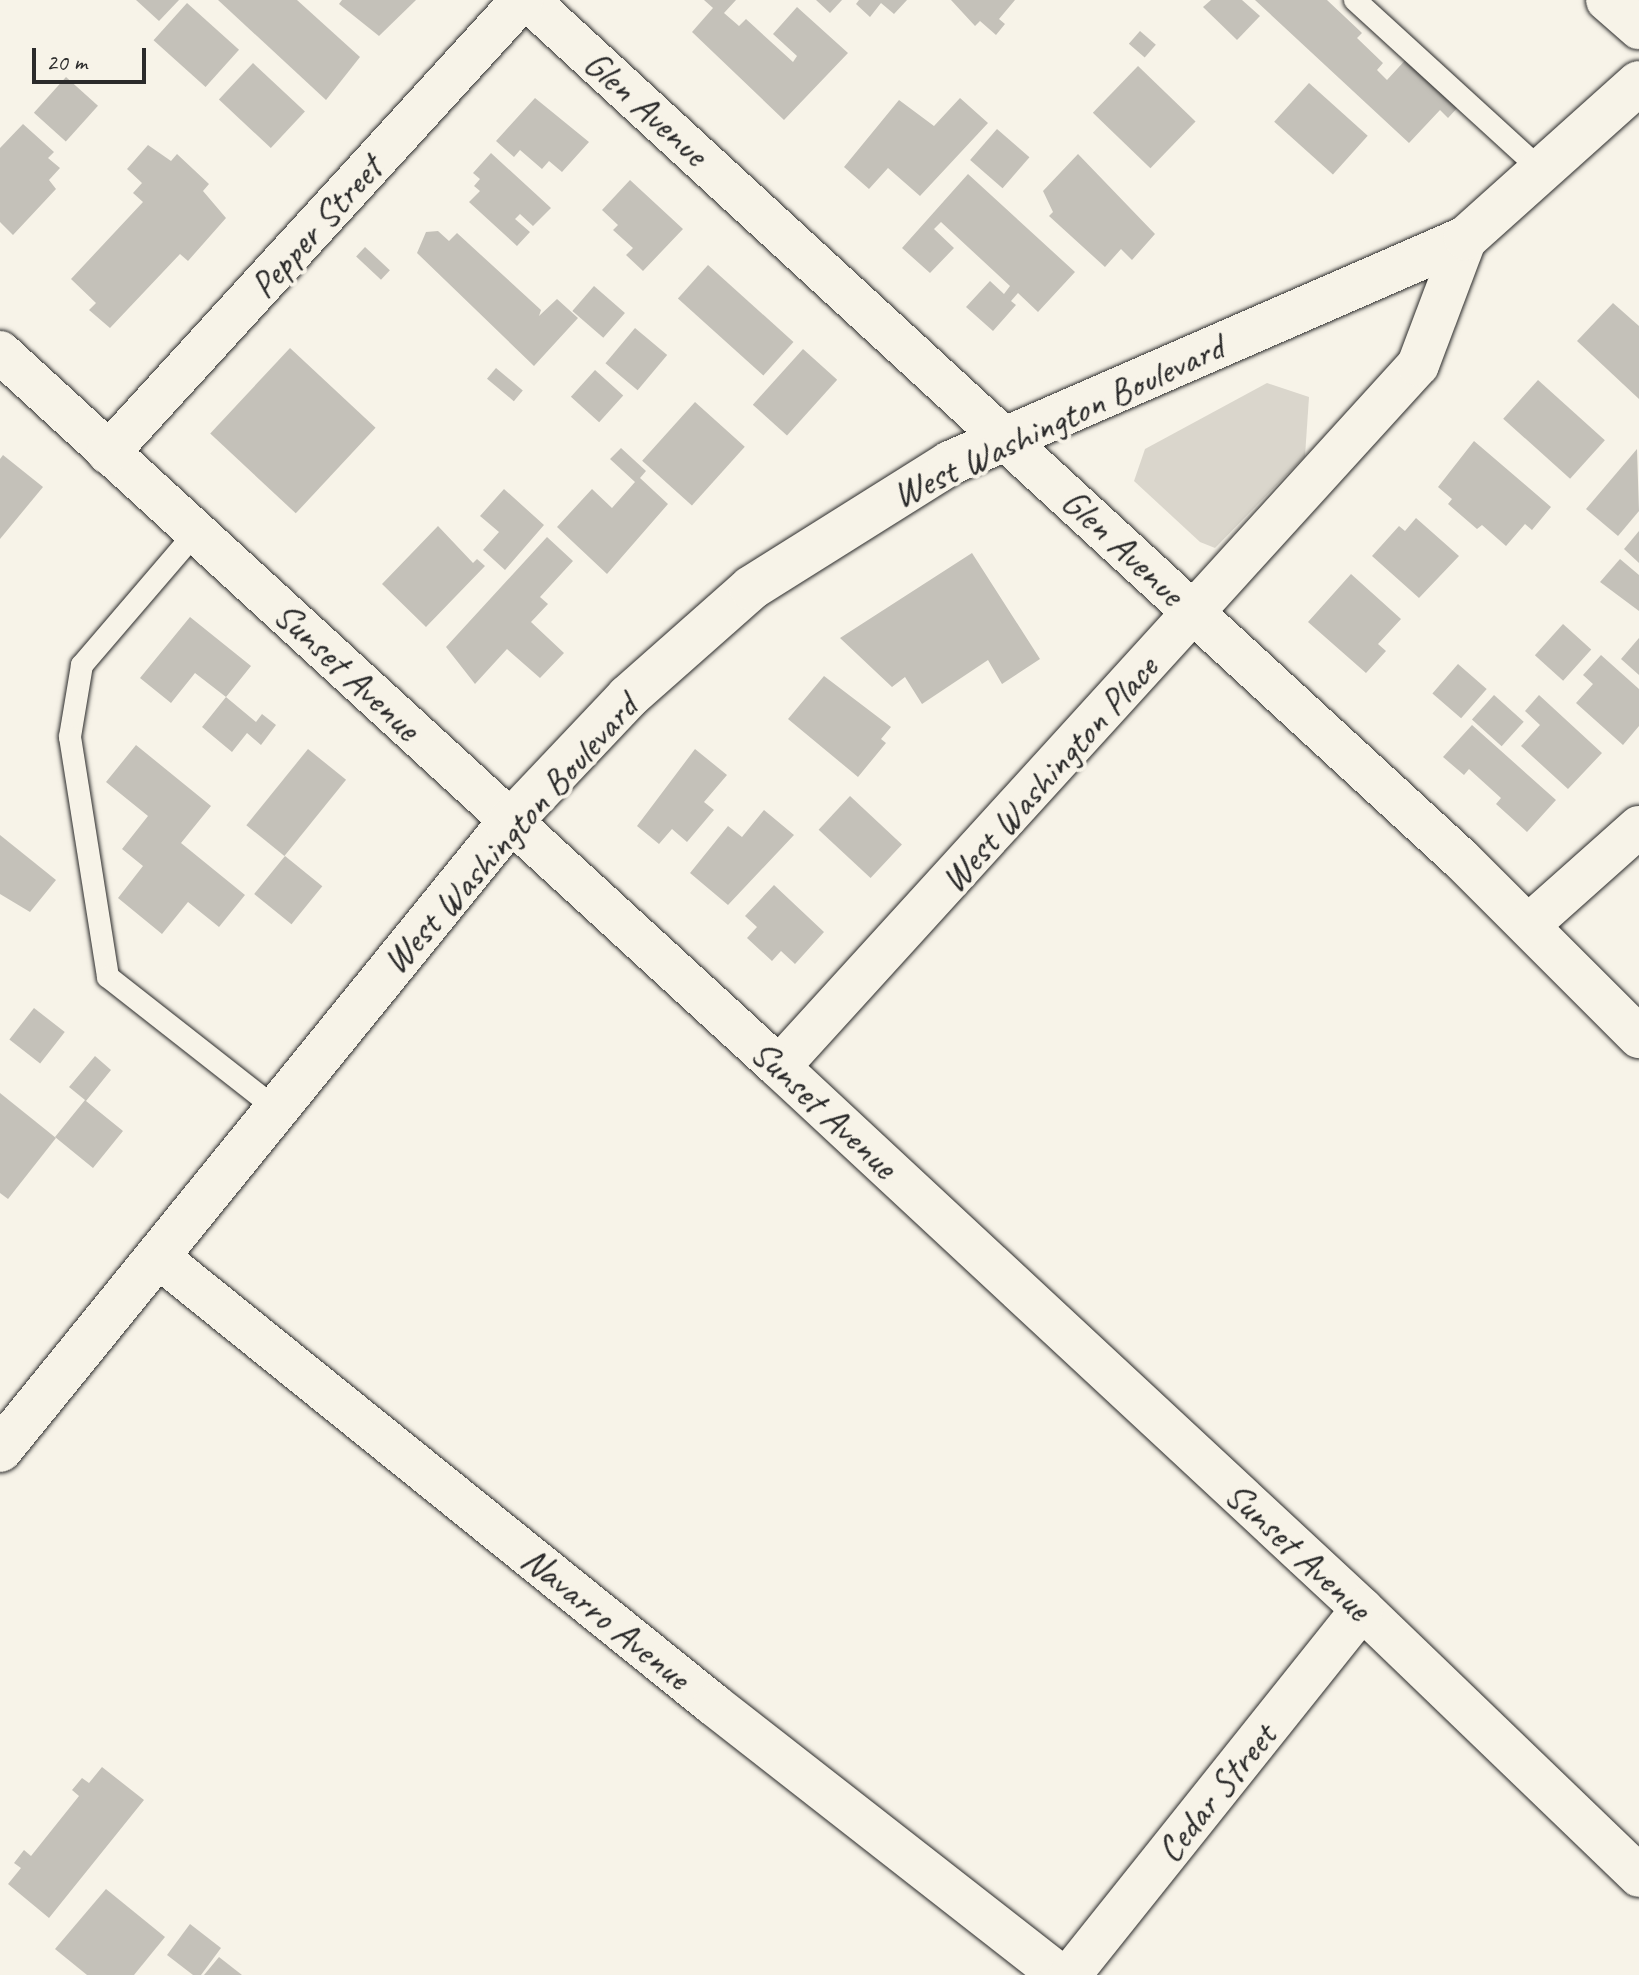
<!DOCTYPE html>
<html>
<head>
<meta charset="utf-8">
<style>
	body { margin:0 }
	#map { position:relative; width:1639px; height:1975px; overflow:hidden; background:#f7f3e8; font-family:Caveat,sans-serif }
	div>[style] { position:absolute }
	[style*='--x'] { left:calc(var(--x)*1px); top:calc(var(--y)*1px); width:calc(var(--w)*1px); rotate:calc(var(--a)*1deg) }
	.green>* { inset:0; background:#dad6cc }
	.building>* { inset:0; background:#c4c1b9; transform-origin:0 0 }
	.roads { filter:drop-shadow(0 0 2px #2b2b2b) drop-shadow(0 0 2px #2b2b2b) }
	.service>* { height:22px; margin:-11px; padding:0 11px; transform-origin:11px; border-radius:11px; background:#f7f3e8 }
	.minor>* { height:42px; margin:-21px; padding:0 21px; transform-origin:21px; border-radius:21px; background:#f7f3e8 }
	.secondary>* { height:44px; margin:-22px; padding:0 22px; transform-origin:22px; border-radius:22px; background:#f7f3e8 }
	span { translate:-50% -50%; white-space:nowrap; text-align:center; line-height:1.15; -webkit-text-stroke:8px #f7f3e8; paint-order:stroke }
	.street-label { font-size:38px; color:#2b2b2b }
	.scale { position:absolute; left:32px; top:48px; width:114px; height:36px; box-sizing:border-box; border:4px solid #2b2b2b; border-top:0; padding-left:10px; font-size:24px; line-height:28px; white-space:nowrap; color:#2b2b2b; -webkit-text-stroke:6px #f7f3e8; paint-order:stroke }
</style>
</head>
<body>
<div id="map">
	<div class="green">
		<div style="clip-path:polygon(1267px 383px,1309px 397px,1305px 456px,1215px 548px,1200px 542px,1134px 481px,1145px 449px)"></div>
	</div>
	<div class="building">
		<div style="clip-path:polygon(136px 0,179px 0,159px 21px)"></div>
		<div style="clip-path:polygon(218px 0,297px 0,360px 57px,326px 100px)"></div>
		<div style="clip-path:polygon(342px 0,416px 0,379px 36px,339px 4px)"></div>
		<div style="clip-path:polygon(704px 0,736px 0,724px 13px,739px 26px,746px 19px,793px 62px,797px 56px,773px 34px,797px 7px,848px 53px,784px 120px,692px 32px,713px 8px)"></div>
		<div style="clip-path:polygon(816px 0,842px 0,830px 13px)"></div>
		<div style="clip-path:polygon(859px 0,907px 0,894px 14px,881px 3px,870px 17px,856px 4px)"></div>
		<div style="clip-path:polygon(951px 0,1015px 0,999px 19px,1005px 24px,996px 35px,980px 21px,975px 26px)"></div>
		<div style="clip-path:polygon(1211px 0,1242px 0,1260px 16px,1237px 40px,1203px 7px)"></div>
		<div style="clip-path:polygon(1255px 0,1327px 0,1362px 33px,1357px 38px,1383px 63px,1377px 70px,1387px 80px,1409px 56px,1459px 106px,1448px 118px,1440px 110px,1409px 143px)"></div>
		<div style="left:187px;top:3px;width:70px;height:50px;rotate:42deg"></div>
		<div style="left:1140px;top:31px;width:21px;height:17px;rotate:41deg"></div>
		<div style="left:253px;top:63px;width:71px;height:50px;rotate:43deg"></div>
		<div style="left:1138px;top:66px;width:80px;height:65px;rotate:44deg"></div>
		<div style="left:66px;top:77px;width:43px;height:48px;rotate:42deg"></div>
		<div style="left:1309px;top:83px;width:79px;height:52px;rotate:42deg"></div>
		<div style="clip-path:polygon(535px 98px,589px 142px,562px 172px,549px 161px,542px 169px,520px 150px,514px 157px,496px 141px)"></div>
		<div style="clip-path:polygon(960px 98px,988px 123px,920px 196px,888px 168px,869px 189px,844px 167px,899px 100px,934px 126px)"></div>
		<div style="clip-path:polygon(23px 124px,54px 152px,48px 158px,60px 168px,49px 180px,56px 189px,13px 235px,0 222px,0 148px)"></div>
		<div style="left:997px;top:129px;width:43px;height:41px;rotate:41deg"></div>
		<div style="clip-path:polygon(148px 145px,171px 161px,177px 154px,209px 184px,203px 191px,226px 218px,188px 261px,180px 254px,110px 328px,89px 310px,96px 303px,71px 279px,143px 202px,133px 193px,142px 183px,127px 169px)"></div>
		<div style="clip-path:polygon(491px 153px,551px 208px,533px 226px,520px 214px,515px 219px,530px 232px,517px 246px,469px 202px,480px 191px,474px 186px,480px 179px,473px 173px)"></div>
		<div style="clip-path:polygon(1078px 154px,1155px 234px,1132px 260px,1121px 249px,1105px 267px,1049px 216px,1053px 212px,1043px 191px)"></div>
		<div style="clip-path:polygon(968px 174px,1075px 272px,1038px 312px,1018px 293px,1011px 301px,1016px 305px,993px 331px,966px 307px,990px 281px,1004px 294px,1010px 286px,941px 222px,934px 229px,954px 248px,930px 273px,902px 248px)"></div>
		<div style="clip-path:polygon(630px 180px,683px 229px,643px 271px,626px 255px,633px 248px,613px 230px,618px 225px,602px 210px)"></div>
		<div style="clip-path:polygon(438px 231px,449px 241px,457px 233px,541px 310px,539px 316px,557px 299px,578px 318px,534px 366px,417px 253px,426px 232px)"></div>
		<div style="left:365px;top:247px;width:34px;height:13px;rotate:43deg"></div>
		<div style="left:708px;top:265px;width:115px;height:45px;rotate:42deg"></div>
		<div style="left:594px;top:286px;width:41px;height:33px;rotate:41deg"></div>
		<div style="clip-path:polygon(1613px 303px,1639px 326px,1639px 399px,1577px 341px)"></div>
		<div style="left:635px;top:328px;width:42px;height:46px;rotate:40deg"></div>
		<div style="left:290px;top:348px;width:117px;height:117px;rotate:43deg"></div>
		<div style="left:803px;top:349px;width:46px;height:75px;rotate:42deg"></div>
		<div style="left:496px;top:368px;width:35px;height:14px;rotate:40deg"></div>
		<div style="left:595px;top:370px;width:38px;height:36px;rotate:42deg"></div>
		<div style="left:1538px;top:380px;width:90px;height:52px;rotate:42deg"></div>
		<div style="left:695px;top:402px;width:67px;height:79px;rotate:42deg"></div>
		<div style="clip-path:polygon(1474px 441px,1551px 507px,1532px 530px,1525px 524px,1506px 546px,1482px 525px,1477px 529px,1448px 504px,1452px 499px,1438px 487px)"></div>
		<div style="clip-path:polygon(621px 448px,646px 471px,640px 478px,668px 504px,607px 574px,557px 527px,592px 489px,612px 508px,635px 482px,610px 459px)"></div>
		<div style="clip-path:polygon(1637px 449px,1639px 511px,1618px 536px,1586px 509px)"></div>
		<div style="clip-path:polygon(3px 455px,43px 487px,0 539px,0 459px)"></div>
		<div style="clip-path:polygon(504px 489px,544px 525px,505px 570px,483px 550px,499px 532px,480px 516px)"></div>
		<div style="clip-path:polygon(1416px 518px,1459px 556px,1419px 598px,1372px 556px,1399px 526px,1405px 531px)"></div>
		<div style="clip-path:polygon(438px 526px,473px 563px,477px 559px,485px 566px,426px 627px,382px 584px)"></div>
		<div style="clip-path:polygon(1639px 531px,1639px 563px,1624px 549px)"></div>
		<div style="clip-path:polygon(547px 537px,573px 561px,540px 597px,548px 604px,531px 622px,564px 653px,540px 678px,507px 649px,475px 684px,446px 647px)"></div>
		<div style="clip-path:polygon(972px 553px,1040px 659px,1002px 684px,988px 660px,922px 704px,905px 677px,892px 687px,840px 638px)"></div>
		<div style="clip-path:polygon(1620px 559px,1639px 575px,1639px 611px,1600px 582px)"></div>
		<div style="clip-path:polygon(1351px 574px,1401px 619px,1378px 644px,1386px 651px,1366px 673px,1308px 622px)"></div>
		<div style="clip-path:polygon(190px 617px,251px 666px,226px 697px,195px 673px,171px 703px,140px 678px)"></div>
		<div style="left:1563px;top:624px;width:38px;height:42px;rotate:42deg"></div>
		<div style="clip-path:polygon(1639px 638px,1639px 675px,1621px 659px)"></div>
		<div style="clip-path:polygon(1601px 655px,1639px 689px,1639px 726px,1623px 745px,1576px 703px,1593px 684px,1583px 675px)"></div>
		<div style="left:1458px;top:664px;width:38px;height:39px;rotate:41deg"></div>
		<div style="clip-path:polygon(824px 676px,891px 727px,881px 739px,886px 743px,858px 777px,788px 719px)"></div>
		<div style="left:1494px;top:695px;width:40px;height:33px;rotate:42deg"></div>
		<div style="clip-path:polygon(1539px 695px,1602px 753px,1568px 789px,1521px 746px,1540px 725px,1525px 711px)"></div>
		<div style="clip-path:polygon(226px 697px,256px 722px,262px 714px,276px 725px,261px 745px,247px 733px,232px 752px,202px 727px)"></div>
		<div style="clip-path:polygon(1472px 725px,1556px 800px,1527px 832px,1496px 804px,1501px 798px,1469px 769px,1464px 775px,1443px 757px)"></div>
		<div style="clip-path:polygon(136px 745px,211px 806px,181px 843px,245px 895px,219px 927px,188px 902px,162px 934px,118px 898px,143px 866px,122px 849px,148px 816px,106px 782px)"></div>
		<div style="left:308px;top:749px;width:49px;height:98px;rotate:39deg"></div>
		<div style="clip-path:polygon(695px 749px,727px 775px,704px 802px,714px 810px,687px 842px,672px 829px,659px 844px,637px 826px)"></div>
		<div style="left:850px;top:796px;width:71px;height:46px;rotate:43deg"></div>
		<div style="clip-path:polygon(764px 810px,794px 835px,728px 905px,690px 873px,728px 826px,742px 837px)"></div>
		<div style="clip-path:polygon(0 835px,56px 880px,30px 912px,0 894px)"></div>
		<div style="left:285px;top:856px;width:48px;height:49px;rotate:39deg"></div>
		<div style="clip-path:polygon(774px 885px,824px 932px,795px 964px,781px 951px,772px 961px,747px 938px,757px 927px,745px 916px)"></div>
		<div style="left:34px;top:1008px;width:39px;height:40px;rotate:38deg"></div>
		<div style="clip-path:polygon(95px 1056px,111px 1070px,86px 1101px,123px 1131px,93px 1168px,55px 1137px,85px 1100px,69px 1087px)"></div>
		<div style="clip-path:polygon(0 1093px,56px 1138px,8px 1199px,0 1193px)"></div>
		<div style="clip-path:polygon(102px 1767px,144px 1800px,49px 1918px,8px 1884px,21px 1868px,14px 1863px,24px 1850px,31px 1856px,79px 1796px,72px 1790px,82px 1778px,89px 1783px)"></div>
		<div style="clip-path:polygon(106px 1889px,165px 1937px,134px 1975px,87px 1975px,55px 1949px)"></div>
		<div style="clip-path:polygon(190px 1924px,221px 1948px,201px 1975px,193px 1975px,167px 1955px)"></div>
		<div style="clip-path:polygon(219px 1957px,242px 1975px,204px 1975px)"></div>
	</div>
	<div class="roads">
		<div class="service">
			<div style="--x:1355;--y:0;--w:253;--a:42.4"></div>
			<div style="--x:197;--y:531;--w:177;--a:130.6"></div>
			<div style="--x:82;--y:665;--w:73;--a:99.5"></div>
			<div style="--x:70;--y:737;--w:243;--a:81"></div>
			<div style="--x:108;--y:977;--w:212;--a:38.1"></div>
		</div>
		<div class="minor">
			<div style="--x:528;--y:0;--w:1268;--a:42.64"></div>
			<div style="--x:1461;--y:859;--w:252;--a:45"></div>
			<div style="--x:1607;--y:0;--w:43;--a:41.2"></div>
			<div style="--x:0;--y:352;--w:1057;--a:42.55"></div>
			<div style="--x:779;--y:1067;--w:796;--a:42.91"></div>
			<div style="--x:1362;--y:1609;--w:385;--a:43.9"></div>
			<div style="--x:108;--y:453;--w:614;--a:-47.58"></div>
			<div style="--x:1530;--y:924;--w:146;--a:-41.7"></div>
			<div style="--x:779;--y:1067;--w:949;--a:-47.69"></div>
			<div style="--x:1418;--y:365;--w:136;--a:-69.3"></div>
			<div style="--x:157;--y:1256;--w:715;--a:38.87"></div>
			<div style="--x:714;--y:1705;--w:438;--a:38"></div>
			<div style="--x:1070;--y:1975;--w:468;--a:-51.4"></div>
		</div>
		<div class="secondary">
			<div style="--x:0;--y:1450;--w:806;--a:-50.94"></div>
			<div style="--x:508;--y:824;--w:175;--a:-46.6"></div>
			<div style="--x:628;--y:697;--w:164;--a:-41.5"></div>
			<div style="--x:751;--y:588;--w:235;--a:-32.1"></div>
			<div style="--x:950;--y:463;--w:563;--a:-23.56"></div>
			<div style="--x:1466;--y:238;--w:232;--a:-41.9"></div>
		</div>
	</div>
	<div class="street-label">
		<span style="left:646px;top:108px;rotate:42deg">Glen Avenue</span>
		<span style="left:316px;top:227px;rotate:-48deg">Pepper Street</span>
		<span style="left:1058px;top:421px;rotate:-25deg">West Washington Boulevard</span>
		<span style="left:1123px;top:547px;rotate:43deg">Glen Avenue</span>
		<span style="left:347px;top:671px;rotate:43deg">Sunset Avenue</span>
		<span style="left:1049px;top:774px;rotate:-48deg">West Washington Place</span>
		<span style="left:510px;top:834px;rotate:-48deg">West Washington Boulevard</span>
		<span style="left:824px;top:1109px;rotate:43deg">Sunset Avenue</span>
		<span style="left:1298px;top:1551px;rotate:43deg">Sunset Avenue</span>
		<span style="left:606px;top:1618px;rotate:39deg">Navarro Avenue</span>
		<span style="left:1216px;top:1793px;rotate:-51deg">Cedar Street</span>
	</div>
	<div class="scale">20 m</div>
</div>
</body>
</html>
